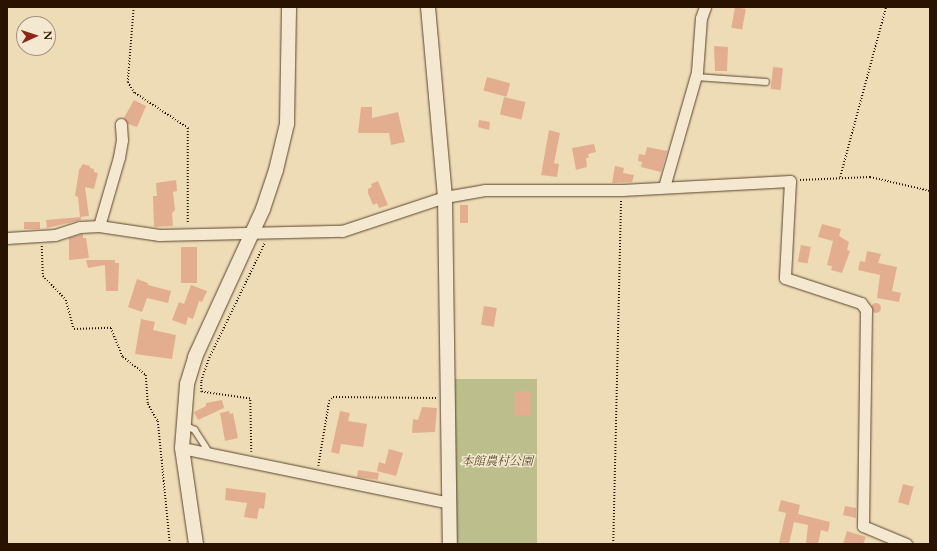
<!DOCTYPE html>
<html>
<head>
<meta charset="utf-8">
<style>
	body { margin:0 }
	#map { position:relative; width:937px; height:551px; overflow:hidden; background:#eedcb6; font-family:Cardo,"Noto Serif JP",serif }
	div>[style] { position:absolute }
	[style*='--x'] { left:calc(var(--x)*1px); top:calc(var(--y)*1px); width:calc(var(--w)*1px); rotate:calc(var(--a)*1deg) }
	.green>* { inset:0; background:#bcbf8b; transform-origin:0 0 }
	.building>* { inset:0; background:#e3ae8f; transform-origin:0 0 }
	.round { border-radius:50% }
	.path>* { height:1.5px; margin-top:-0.75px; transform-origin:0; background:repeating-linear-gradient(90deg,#291300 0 1px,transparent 0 3px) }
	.roads { filter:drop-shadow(0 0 1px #5a452e) drop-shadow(0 0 1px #5a452e) }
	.service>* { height:5.5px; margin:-2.75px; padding:0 2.75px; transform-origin:2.75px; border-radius:2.75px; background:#f4e8d0 }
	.minor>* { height:11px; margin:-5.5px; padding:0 5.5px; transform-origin:5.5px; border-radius:5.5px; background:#f4e8d0 }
	.tertiary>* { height:14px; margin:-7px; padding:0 7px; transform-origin:7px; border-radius:7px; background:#f4e8d0 }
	span { translate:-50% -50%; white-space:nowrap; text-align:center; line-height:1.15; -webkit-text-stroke:3px #f4e8d0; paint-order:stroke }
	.park-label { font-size:12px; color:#5c4f31; font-style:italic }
	.frame { position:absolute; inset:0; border:8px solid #291300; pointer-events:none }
	.north { position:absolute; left:16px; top:16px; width:40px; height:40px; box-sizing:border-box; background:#f4e8d0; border:1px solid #a3937d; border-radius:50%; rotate:87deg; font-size:11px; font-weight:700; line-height:16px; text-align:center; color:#291300 }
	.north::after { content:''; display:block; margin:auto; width:14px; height:18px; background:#8f2418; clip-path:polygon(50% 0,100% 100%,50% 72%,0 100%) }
</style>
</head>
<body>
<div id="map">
	<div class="green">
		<div style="left:455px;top:379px;width:82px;height:165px"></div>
	</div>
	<div class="building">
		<div style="left:735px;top:7px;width:11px;height:21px;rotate:10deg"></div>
		<div style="clip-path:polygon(714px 46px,728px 47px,727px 71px,715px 71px)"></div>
		<div style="left:773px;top:67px;width:10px;height:22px;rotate:6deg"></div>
		<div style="left:487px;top:77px;width:24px;height:14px;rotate:15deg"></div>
		<div style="left:504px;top:97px;width:22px;height:18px;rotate:13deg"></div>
		<div style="clip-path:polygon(134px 100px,146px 106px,137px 127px,128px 124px,124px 118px)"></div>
		<div style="clip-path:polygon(361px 107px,372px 107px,372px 118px,398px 112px,405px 142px,391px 145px,389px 133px,358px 133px)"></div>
		<div style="clip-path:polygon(479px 120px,490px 122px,489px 130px,478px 127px)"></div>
		<div style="clip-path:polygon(549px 130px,560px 133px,554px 163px,559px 164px,557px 177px,541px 175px)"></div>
		<div style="clip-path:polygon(594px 144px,596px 152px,588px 154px,589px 158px,586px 158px,587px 167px,576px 170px,572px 148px)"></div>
		<div style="clip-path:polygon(647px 147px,667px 151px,661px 172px,641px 167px,642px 162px,638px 161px,639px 154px,645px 155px)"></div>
		<div style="clip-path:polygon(83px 164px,90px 166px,90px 168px,94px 169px,94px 172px,98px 173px,94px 189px,85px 187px,89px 216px,80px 217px,78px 197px,75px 196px,79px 170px)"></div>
		<div style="clip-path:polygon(615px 166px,624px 168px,623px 173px,634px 175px,632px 182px,612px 183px)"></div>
		<div style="clip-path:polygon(176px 180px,177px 191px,173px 192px,175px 210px,172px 213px,173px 226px,154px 227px,153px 196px,157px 196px,156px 183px)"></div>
		<div style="clip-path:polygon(378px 181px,388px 205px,379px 208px,377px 203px,373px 205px,368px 193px,368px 189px,372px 187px,371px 184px)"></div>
		<div style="left:460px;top:205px;width:8px;height:18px"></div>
		<div style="clip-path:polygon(81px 217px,81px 220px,47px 228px,46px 220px)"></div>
		<div style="left:40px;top:222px;width:7px;height:16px;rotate:90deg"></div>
		<div style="clip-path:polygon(822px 224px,841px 229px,839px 236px,849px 242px,847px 250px,850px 251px,842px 273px,831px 270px,832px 266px,827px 265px,833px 241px,818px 237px)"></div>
		<div style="clip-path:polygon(83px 234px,83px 238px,86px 238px,89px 258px,69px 260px,69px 238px)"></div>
		<div style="left:801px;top:245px;width:10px;height:17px;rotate:11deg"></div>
		<div style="left:181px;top:247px;width:16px;height:36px"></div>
		<div style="clip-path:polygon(867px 251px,881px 254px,878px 263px,897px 267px,892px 291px,901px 293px,899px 302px,877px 298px,880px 275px,858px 270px,860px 261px,865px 262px)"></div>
		<div style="clip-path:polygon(86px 260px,115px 260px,115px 263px,119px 263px,118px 291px,106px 291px,105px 265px,88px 268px)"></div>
		<div style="clip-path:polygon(137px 279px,148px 283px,148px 285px,171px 291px,168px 303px,147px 298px,142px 312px,128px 307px)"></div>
		<div style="clip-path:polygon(191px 285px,207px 291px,202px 302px,199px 301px,193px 319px,188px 317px,186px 325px,172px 320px,179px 302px,184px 304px)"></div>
		<div class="round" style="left:871px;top:303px;width:10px;height:10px"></div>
		<div style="left:484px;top:306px;width:13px;height:19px;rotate:9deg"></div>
		<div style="clip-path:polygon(141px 319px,155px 322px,153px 330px,176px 335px,172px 359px,135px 354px)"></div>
		<div style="left:515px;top:391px;width:16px;height:24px"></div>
		<div style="clip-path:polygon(222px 400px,224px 408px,198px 420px,194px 412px,206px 406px,206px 403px)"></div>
		<div style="clip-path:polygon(422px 407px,437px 408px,435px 432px,412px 433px,413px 419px,418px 420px)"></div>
		<div style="clip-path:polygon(229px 411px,230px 414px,233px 413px,238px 438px,225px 441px,220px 413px)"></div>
		<div style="clip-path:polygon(340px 411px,350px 413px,348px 421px,367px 424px,363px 447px,341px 444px,339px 454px,331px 452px)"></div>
		<div style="clip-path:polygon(389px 449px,403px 453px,396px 476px,377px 471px,379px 462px,385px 464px)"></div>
		<div style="left:358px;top:470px;width:21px;height:7px;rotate:8deg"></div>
		<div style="left:903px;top:484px;width:11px;height:19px;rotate:15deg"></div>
		<div style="clip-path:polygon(226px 488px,266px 493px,264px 509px,259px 508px,257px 519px,244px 517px,247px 503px,225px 500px)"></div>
		<div style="clip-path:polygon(781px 500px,800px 505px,798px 514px,830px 522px,828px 532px,821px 530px,818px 544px,806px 544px,808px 525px,794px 522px,789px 544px,779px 543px,786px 513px,778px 511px)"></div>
		<div style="clip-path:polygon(845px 506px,856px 508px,856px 518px,843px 515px)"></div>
		<div style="clip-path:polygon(847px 531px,866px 537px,863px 544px,843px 544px)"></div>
	</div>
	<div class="path">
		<div style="--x:134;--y:7;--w:75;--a:94.6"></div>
		<div style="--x:128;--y:82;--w:13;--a:58"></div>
		<div style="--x:135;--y:93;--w:64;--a:33.4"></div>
		<div style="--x:188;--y:128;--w:96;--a:90"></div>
		<div style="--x:840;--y:177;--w:176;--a:-74.9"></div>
		<div style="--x:800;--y:180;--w:70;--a:-2.5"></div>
		<div style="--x:870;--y:177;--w:62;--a:13.1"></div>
		<div style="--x:42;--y:246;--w:30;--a:88"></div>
		<div style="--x:43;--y:276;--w:33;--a:46"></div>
		<div style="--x:66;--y:300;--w:30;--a:75"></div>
		<div style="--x:74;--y:329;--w:37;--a:-2"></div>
		<div style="--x:111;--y:328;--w:31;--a:68"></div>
		<div style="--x:123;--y:357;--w:29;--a:38"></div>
		<div style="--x:146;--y:375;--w:29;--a:86"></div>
		<div style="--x:148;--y:404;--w:20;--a:60"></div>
		<div style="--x:158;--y:421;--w:124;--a:84.4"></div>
		<div style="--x:251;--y:452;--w:53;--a:-91.1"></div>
		<div style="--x:250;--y:399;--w:49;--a:-171.9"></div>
		<div style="--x:201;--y:392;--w:11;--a:-90"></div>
		<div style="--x:201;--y:381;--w:24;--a:-71"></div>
		<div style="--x:209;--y:358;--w:129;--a:-64.2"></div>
		<div style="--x:318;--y:466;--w:66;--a:-80.4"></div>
		<div style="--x:329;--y:401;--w:6;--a:-45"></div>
		<div style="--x:333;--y:397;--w:103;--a:0.6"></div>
		<div style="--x:613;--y:544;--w:344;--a:-88.7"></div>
	</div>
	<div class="roads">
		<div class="service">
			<div style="--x:696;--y:77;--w:70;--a:4.1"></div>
			<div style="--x:185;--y:425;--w:11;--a:27"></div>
			<div style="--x:195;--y:430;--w:27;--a:57"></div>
		</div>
		<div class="minor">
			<div style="--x:664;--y:187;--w:120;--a:-74"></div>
			<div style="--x:697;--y:72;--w:54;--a:-85.8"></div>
			<div style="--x:701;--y:18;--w:12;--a:-70"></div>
			<div style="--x:99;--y:226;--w:72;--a:-73.8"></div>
			<div style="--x:119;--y:157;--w:17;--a:-80"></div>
			<div style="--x:122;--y:140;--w:16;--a:-94"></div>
			<div style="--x:7;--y:238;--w:48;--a:-3.6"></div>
			<div style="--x:55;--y:235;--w:26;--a:-18"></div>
			<div style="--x:80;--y:227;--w:19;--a:-3"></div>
			<div style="--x:99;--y:226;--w:61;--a:8.5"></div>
			<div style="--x:159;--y:235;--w:183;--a:-1.3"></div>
			<div style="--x:342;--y:231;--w:108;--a:-18.3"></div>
			<div style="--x:445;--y:197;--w:40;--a:-10"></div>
			<div style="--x:484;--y:190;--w:138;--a:0"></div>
			<div style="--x:622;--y:190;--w:168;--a:-3.1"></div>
			<div style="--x:790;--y:181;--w:97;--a:93"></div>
			<div style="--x:785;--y:278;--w:80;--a:18.2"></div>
			<div style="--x:861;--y:303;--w:9;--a:54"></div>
			<div style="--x:866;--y:310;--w:216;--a:90.8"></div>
			<div style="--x:863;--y:526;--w:47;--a:22.7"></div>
			<div style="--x:182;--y:448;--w:273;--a:11.6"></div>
		</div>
		<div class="tertiary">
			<div style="--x:428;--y:7;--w:191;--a:84.9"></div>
			<div style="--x:445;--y:197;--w:347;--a:89.2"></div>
			<div style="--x:196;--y:544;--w:97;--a:-98.3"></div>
			<div style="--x:182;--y:448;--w:64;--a:-85.5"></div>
			<div style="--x:187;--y:384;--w:28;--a:-73"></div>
			<div style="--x:195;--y:357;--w:163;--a:-65.3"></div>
			<div style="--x:263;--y:209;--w:41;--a:-71.6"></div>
			<div style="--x:276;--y:170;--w:47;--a:-76.6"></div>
			<div style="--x:287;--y:124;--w:117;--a:-89"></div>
		</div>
	</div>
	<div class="park-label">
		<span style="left:497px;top:462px">本館農村公園</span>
	</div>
	<div class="frame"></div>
	<div class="north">N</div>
</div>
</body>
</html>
